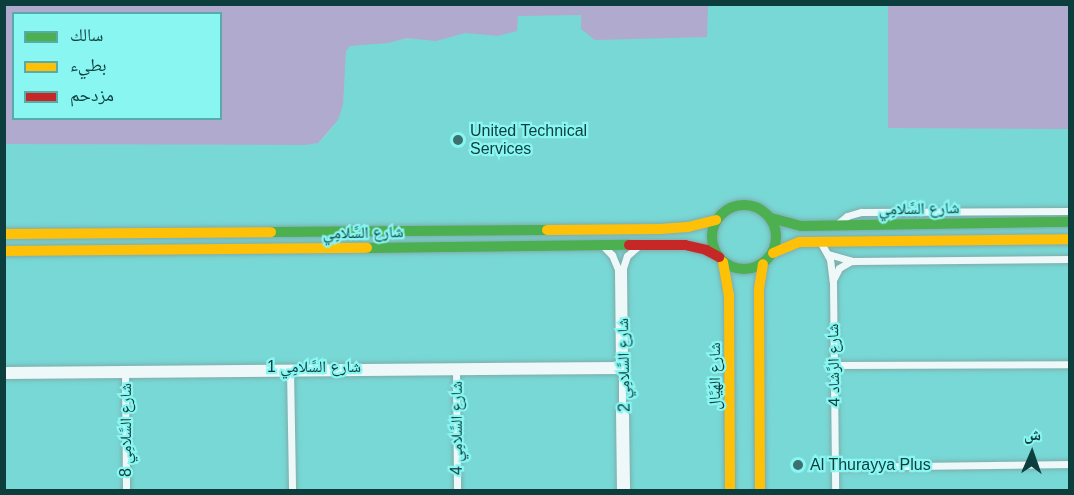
<!DOCTYPE html>
<html>
<head>
<meta charset="utf-8">
<style>
	body { margin:0 }
	#map { position:relative; width:1074px; height:495px; overflow:hidden; background:#94d0ce; font-family:Helvetica,"Noto Naskh Arabic",sans-serif }
	div>[style] { position:absolute }
	[style*='--x'] { left:calc(var(--x)*1px); top:calc(var(--y)*1px); width:calc(var(--w)*1px); rotate:calc(var(--a)*1deg) }
	.built>* { inset:0; background:#78d8d5 }
	.water>* { inset:0; background:#afaace }
	.roads { filter:drop-shadow(0 0 2px #7cadac) drop-shadow(0 0 2px #7cadac) }
	.street>* { height:7px; margin:-3.5px; padding:0 3.5px; transform-origin:3.5px; border-radius:3.5px; background:#eff8f8 }
	.fast>* { height:10px; margin:-5px; padding:0 5px; transform-origin:5px; border-radius:5px; background:#4caf50 }
	.fast>.ring { margin:-5px; padding:0; box-sizing:content-box; background:none; border:10px solid #4caf50; border-radius:50% }
	.slow>* { height:10px; margin:-5px; padding:0 5px; transform-origin:5px; border-radius:5px; background:#ffc107 }
	.jam>* { height:10px; margin:-5px; padding:0 5px; transform-origin:5px; border-radius:5px; background:#c62828 }
	.dots>* { width:16px; height:16px; translate:-50% -50%; box-sizing:border-box; border:3px solid #89f6f2; border-radius:50% }
	span { translate:-50% -50%; white-space:nowrap; text-align:center; line-height:1.15; -webkit-text-stroke:4.5px #89f6f2; paint-order:stroke }
	.poi-label { font-size:16px; color:#0c3e3d }
	.left { translate:0 -50%; text-align:left }
	.street-label { font-size:16px; color:#0c3e3d }
	.frame { position:absolute; inset:0; border:6px solid #0c3e3d; pointer-events:none }
	.legend { position:absolute; left:12px; top:12px; width:210px; height:108px; box-sizing:border-box; background:#89f6f2; border:2px solid #57acaa; margin:0; padding:8px 10px; list-style:none; font-size:18px; color:#0c3e3d }
	.legend li { display:flex; align-items:center; gap:12px; height:30px }
	.legend b { width:30px; border:2px solid #57acaa }
	.north { position:absolute; left:1002px; top:423px; width:60px; height:60px; -webkit-text-stroke:4px #89f6f2; paint-order:stroke; rotate:2deg; font-size:16px; font-weight:700; line-height:24px; text-align:center; color:#0c3e3d }
	.north::after { content:''; display:block; margin:auto; width:21px; height:27px; background:#0c3e3d; clip-path:polygon(50% 0,100% 100%,50% 72%,0 100%) }
</style>
</head>
<body>
<div id="map">
	<div class="built">
		<div style="clip-path:polygon(707px 6px,889px 6px,888px 128px,1069px 129px,1069px 490px,5px 490px,5px 144px,306px 145px,318px 143px,330px 132px,343px 105px,346px 51px,350px 46px,465px 33px,517px 31px,517px 16px,582px 15px,707px 37px)"></div>
	</div>
	<div class="water">
		<div style="clip-path:polygon(evenodd,5px 4px,1069px 5px,1069px 129px,888px 128px,888px 6px,708px 6px,707px 37px,595px 40px,581px 29px,581px 15px,518px 16px,517px 31px,498px 36px,465px 33px,436px 41px,407px 38px,388px 43px,350px 46px,346px 51px,343px 105px,338px 120px,318px 143px,306px 145px,5px 144px,5px 4px,14px 14px,220px 14px,220px 118px,14px 118px,14px 14px)"></div>
	</div>
	<div class="roads">
		<div class="street">
			<div style="--x:836;--y:225;--w:14;--a:-39"></div>
			<div style="--x:847;--y:216;--w:15;--a:-16"></div>
			<div style="--x:861;--y:212;--w:209;--a:-0.3"></div>
			<div style="--x:821;--y:243;--w:18;--a:61"></div>
			<div style="--x:830;--y:259;--w:23;--a:83"></div>
			<div style="--x:833;--y:282;--w:208;--a:89.4"></div>
			<div style="--x:603;--y:246;--w:13;--a:45"></div>
			<div style="--x:612;--y:255;--w:15;--a:67"></div>
			<div style="--x:618;--y:269;--w:98;--a:89.4"></div>
			<div style="--x:828;--y:254;--w:26;--a:16"></div>
			<div style="--x:853;--y:261;--w:217;--a:-0.5"></div>
			<div style="--x:833;--y:280;--w:13;--a:-63"></div>
			<div style="--x:839;--y:268;--w:14;--a:-30"></div>
			<div style="--x:834;--y:365;--w:236;--a:-0.2"></div>
			<div style="--x:456;--y:367;--w:123;--a:89.5"></div>
			<div style="--x:624;--y:368;--w:100;--a:-90.6"></div>
			<div style="--x:623;--y:268;--w:13;--a:-72"></div>
			<div style="--x:627;--y:256;--w:13;--a:-42"></div>
			<div style="--x:4;--y:370;--w:615;--a:-0.47"></div>
			<div style="--x:619;--y:365;--w:6;--a:59"></div>
			<div style="--x:622;--y:370;--w:36;--a:90"></div>
			<div style="--x:622;--y:406;--w:12;--a:76"></div>
			<div style="--x:125;--y:370;--w:120;--a:89.5"></div>
			<div style="--x:290;--y:370;--w:120;--a:89"></div>
			<div style="--x:4;--y:375;--w:615;--a:-0.47"></div>
			<div style="--x:619;--y:370;--w:6;--a:-39"></div>
			<div style="--x:619;--y:409;--w:81;--a:89.3"></div>
			<div style="--x:625;--y:415;--w:75;--a:89.2"></div>
			<div style="--x:835;--y:467;--w:235;--a:-0.7"></div>
		</div>
		<div class="fast">
			<div class="ring" style="left:712px;top:205px;width:54px;height:54px"></div>
			<div style="--x:771;--y:218;--w:31;--a:15"></div>
			<div style="--x:801;--y:226;--w:269;--a:-0.9"></div>
			<div style="--x:271;--y:232;--w:276;--a:-0.4"></div>
			<div style="--x:367;--y:248;--w:262;--a:-0.7"></div>
		</div>
		<div class="slow">
			<div style="--x:547;--y:230;--w:113;--a:-0.5"></div>
			<div style="--x:660;--y:229;--w:28;--a:-4"></div>
			<div style="--x:688;--y:227;--w:29;--a:-14"></div>
			<div style="--x:4;--y:234;--w:267;--a:-0.4"></div>
			<div style="--x:4;--y:251;--w:363;--a:-0.5"></div>
			<div style="--x:773;--y:253;--w:28;--a:-23"></div>
			<div style="--x:799;--y:242;--w:271;--a:-0.6"></div>
			<div style="--x:723;--y:262;--w:34;--a:80"></div>
			<div style="--x:729;--y:295;--w:195;--a:89.7"></div>
			<div style="--x:760;--y:490;--w:201;--a:-90.3"></div>
			<div style="--x:759;--y:289;--w:25;--a:-81"></div>
		</div>
		<div class="jam">
			<div style="--x:629;--y:245;--w:56;--a:0"></div>
			<div style="--x:685;--y:245;--w:22;--a:13"></div>
			<div style="--x:706;--y:250;--w:15;--a:28"></div>
		</div>
	</div>
	<div class="dots">
		<div style="left:458px;top:140px;background:#3c7170"></div>
		<div style="left:798px;top:465px;background:#3c7170"></div>
	</div>
	<div class="poi-label">
		<span class="left" style="left:470px;top:140px">United Technical<br>Services</span>
		<span class="left" style="left:810px;top:465px">Al Thurayya Plus</span>
	</div>
	<div class="street-label">
		<span style="left:919px;top:209px;rotate:-1deg">شارع السَّلامِي</span>
		<span style="left:363px;top:233px;rotate:-1deg">شارع السَّلامِي</span>
		<span style="left:624px;top:365px;rotate:-91deg">شارع السَّلامِي 2</span>
		<span style="left:834px;top:365px;rotate:-91deg">شارع الرَّشاد 4</span>
		<span style="left:314px;top:367px">شارع السَّلامِي 1</span>
		<span style="left:715px;top:376px;rotate:-90deg">شارع الهَيَّال</span>
		<span style="left:457px;top:428px;rotate:-90deg">شارع السَّلامِي 4</span>
		<span style="left:126px;top:430px;rotate:-90deg">شارع السَّلامِي 8</span>
	</div>
	<div class="frame"></div>
	<ul class="legend">
	<li><b style="height:8px;background:#4caf50"></b>سالك</li>
	<li><b style="height:8px;background:#ffc107"></b>بطيء</li>
	<li><b style="height:8px;background:#c62828"></b>مزدحم</li>
	</ul>
	<div class="north">ش</div>
</div>
</body>
</html>
